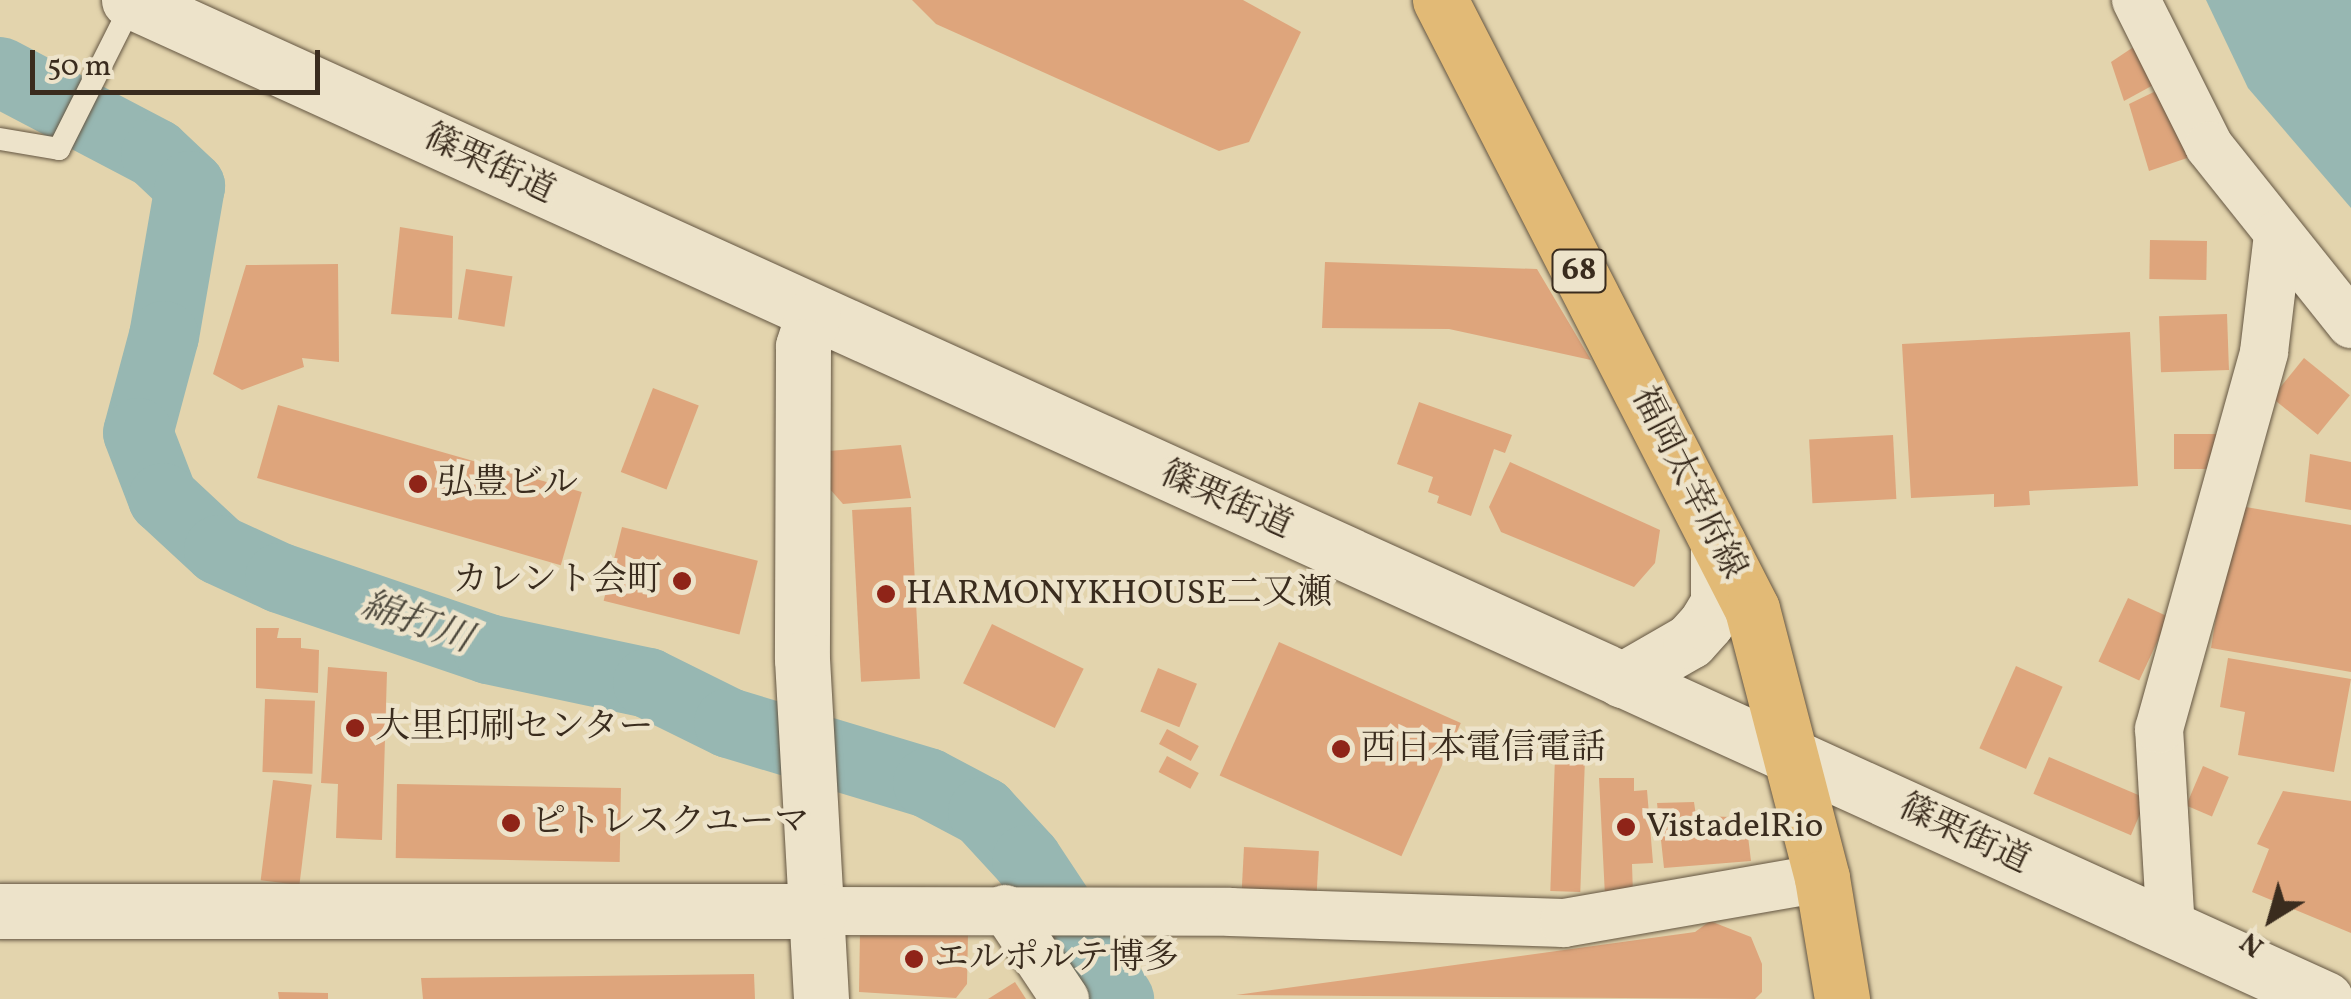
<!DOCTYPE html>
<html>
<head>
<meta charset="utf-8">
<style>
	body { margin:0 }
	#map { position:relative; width:2351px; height:999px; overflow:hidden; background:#e3d4ad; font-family:Vollkorn,"Noto Serif JP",serif }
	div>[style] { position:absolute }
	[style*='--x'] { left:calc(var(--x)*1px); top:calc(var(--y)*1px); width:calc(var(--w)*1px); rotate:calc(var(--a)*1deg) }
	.water>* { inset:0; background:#97b7b2 }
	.river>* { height:70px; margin:-35px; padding:0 35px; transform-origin:35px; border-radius:35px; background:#97b7b2 }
	.building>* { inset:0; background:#dea57c; transform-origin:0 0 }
	.roads { filter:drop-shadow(0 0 2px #645642) drop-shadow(0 0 2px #645642) }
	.lane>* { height:22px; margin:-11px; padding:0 11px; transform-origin:11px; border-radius:11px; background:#ede3ca }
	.street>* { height:48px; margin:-24px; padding:0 24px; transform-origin:24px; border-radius:24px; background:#ede3ca }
	.secondary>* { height:55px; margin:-27.5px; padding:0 27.5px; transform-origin:27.5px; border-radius:27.5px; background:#ede3ca }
	.primary>* { height:55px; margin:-27.5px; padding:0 27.5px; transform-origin:27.5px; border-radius:27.5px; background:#e2ba76 }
	.dots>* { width:28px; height:28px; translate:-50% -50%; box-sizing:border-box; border:5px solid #ede3ca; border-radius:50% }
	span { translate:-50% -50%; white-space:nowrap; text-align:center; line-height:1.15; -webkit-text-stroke:9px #ede3ca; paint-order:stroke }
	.shield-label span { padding:2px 8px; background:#ede3ca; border:2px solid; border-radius:8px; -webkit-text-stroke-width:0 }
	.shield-label { font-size:32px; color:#3a2c1e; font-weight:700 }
	.street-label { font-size:35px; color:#3a2c1e }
	.poi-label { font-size:35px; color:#3a2c1e }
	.left { translate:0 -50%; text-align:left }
	.right { translate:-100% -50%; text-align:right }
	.water-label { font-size:38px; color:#4d483c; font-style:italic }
	.north { position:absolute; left:2221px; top:869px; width:100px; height:100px; -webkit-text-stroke:8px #ede3ca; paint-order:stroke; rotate:217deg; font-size:28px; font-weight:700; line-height:40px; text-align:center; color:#3a2c1e }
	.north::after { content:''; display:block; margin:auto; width:35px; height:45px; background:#3a2c1e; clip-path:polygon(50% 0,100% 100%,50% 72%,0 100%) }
	.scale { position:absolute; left:30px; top:50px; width:290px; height:45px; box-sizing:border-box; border:5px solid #3a2c1e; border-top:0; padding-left:12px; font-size:30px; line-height:35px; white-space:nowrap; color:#3a2c1e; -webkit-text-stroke:8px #ede3ca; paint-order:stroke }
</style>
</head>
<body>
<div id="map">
	<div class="water">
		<div style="clip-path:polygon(2206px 0,2351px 0,2351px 208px,2248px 88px)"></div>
	</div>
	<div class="river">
		<div style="--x:0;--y:72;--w:176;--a:27.7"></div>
		<div style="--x:156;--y:154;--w:47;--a:43.3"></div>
		<div style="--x:190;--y:186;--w:152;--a:99.8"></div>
		<div style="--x:164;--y:336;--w:100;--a:105"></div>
		<div style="--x:138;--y:433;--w:70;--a:69"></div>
		<div style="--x:163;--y:498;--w:76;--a:42.9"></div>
		<div style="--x:219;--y:550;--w:67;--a:24.7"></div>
		<div style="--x:280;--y:578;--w:220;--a:18.8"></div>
		<div style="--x:488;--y:649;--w:164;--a:12"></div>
		<div style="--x:648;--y:683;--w:90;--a:26.3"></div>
		<div style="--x:729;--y:723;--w:208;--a:16.8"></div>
		<div style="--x:928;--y:783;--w:62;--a:27.8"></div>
		<div style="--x:983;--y:812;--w:65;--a:47.5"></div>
		<div style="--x:1027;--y:860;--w:167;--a:56.5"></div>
	</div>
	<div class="building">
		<div style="clip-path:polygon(912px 0,1243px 0,1301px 32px,1249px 142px,1219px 151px,936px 24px)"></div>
		<div style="clip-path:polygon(2135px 46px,2157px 83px,2124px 101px,2111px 62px)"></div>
		<div style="clip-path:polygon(2160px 89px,2193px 156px,2149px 171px,2129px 104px)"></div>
		<div style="clip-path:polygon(400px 227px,453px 236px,452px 318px,391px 314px)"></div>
		<div style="left:2150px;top:240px;width:57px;height:39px;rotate:1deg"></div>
		<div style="clip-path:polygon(1325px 262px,1537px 269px,1591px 360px,1449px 329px,1322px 328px)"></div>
		<div style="clip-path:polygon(338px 264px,339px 362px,302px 358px,304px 367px,242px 390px,213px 374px,246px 265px)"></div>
		<div style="left:466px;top:269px;width:47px;height:51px;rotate:9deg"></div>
		<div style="left:2227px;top:314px;width:56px;height:68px;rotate:88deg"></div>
		<div style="clip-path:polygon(2130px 332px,2138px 486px,2029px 491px,2030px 505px,1994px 507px,1994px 494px,1911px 498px,1902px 344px)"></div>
		<div style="left:2304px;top:358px;width:59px;height:51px;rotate:39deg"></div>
		<div style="left:653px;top:388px;width:49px;height:90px;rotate:21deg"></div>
		<div style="clip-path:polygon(1419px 402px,1512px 435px,1505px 453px,1494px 449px,1471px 516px,1437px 503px,1439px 496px,1428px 492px,1433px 477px,1397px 464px)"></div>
		<div style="left:278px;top:405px;width:316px;height:76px;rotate:16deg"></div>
		<div style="left:2174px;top:434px;width:44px;height:35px"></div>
		<div style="left:1893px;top:435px;width:64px;height:84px;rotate:87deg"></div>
		<div style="clip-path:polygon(901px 445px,911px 498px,843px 504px,829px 488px,829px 451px)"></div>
		<div style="clip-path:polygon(2310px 454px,2351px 462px,2351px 510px,2305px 502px)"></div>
		<div style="clip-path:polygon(1510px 462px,1660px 530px,1655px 563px,1634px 587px,1501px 532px,1489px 507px)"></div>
		<div style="clip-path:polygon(2234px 505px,2351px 525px,2351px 672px,2211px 648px)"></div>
		<div style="left:911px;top:507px;width:172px;height:59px;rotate:87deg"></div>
		<div style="left:622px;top:527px;width:140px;height:76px;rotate:14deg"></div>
		<div style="left:2128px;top:598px;width:45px;height:70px;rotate:25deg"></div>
		<div style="left:992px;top:624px;width:102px;height:66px;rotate:26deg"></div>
		<div style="clip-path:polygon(256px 628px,279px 628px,277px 638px,301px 638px,301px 648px,319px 650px,318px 693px,256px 688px)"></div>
		<div style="left:1279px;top:642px;width:199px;height:146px;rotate:24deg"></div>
		<div style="clip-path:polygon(2228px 658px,2351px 679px,2334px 772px,2238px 755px,2245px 712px,2220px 707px)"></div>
		<div style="left:2016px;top:666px;width:51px;height:90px;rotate:24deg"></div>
		<div style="clip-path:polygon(328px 667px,387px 672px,382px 840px,336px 838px,338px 784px,321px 783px)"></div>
		<div style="left:1158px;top:668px;width:42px;height:47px;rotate:22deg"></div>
		<div style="left:265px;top:699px;width:50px;height:73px;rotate:2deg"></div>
		<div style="left:1167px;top:729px;width:36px;height:17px;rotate:28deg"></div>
		<div style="left:1167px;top:756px;width:36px;height:18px;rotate:28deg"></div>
		<div style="left:1555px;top:757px;width:30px;height:134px;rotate:2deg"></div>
		<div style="left:2049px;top:757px;width:106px;height:40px;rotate:23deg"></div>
		<div style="left:2203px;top:766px;width:28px;height:43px;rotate:23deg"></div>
		<div style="clip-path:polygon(1599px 778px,1634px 778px,1634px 791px,1647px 790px,1653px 863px,1632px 864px,1633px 895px,1605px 896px)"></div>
		<div style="left:273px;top:780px;width:39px;height:101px;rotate:7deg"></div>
		<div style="left:397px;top:784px;width:224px;height:74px;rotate:1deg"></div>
		<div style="clip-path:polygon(2283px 791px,2351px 801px,2351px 933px,2252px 892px,2269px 849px,2257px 844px)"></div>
		<div style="clip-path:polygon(1694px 802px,1696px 816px,1733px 817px,1733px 829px,1747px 828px,1751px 861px,1664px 868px,1657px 803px)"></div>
		<div style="left:1244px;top:847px;width:75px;height:46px;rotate:3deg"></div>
		<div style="clip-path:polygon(1710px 921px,1751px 937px,1762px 964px,1762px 992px,1755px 999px,1236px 995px,1695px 932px)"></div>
		<div style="clip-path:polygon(860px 932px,968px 934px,967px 984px,956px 998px,859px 992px)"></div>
		<div style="clip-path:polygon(754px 974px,755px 999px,423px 999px,421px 978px)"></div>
		<div style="clip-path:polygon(1015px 982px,1026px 999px,988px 999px)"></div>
		<div style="clip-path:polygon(278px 992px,328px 993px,328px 999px,279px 999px)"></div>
	</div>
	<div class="roads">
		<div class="lane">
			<div style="--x:0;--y:139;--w:60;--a:9.6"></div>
			<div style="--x:59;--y:149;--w:165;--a:-63.3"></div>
		</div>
		<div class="street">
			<div style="--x:2136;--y:0;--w:163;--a:63.4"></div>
			<div style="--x:2209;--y:146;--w:228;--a:51.4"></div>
			<div style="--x:1005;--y:909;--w:108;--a:56.3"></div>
			<div style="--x:820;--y:911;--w:410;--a:0.1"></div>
			<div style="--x:1230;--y:912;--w:334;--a:1.9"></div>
			<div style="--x:1564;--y:923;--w:262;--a:-9.9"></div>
			<div style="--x:2171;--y:930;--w:201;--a:-93.4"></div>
			<div style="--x:2159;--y:729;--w:391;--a:-74.4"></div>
			<div style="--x:2264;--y:352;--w:119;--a:-83.2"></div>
		</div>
		<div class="secondary">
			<div style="--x:129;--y:0;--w:2413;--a:24.46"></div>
			<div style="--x:813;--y:315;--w:33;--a:108"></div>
			<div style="--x:803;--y:346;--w:313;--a:90.2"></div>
			<div style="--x:802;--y:659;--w:341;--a:86.8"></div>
			<div style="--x:1622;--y:680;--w:78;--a:-29.8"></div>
			<div style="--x:1690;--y:641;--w:24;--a:-48"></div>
			<div style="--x:1706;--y:623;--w:23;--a:-59"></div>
			<div style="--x:1718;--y:603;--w:60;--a:-90"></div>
			<div style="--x:0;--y:911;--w:820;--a:0"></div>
		</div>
		<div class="primary">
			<div style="--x:1440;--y:0;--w:684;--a:62.87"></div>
			<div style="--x:1752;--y:609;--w:278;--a:75.4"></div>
			<div style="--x:1822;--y:878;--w:123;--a:80.6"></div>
		</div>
	</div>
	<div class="dots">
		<div style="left:418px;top:484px;background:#8f2418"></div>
		<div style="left:682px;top:581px;background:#8f2418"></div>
		<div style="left:886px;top:594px;background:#8f2418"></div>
		<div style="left:355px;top:728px;background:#8f2418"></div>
		<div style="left:1341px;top:749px;background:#8f2418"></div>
		<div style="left:511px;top:823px;background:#8f2418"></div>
		<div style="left:1626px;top:827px;background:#8f2418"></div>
		<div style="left:914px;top:959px;background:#8f2418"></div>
	</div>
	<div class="shield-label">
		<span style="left:1579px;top:271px">68</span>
	</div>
	<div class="street-label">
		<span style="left:489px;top:165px;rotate:25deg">篠栗街道</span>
		<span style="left:1688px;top:483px;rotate:63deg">福岡太宰府線</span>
		<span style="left:1226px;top:501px;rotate:24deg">篠栗街道</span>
		<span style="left:1964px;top:835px;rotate:25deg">篠栗街道</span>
	</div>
	<div class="poi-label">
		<span class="left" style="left:438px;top:484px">弘豊ビル</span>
		<span class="right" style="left:662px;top:581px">カレント会町</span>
		<span class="left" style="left:906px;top:594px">HARMONYKHOUSE二又瀬</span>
		<span class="left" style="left:375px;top:728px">大里印刷センター</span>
		<span class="left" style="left:1361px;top:749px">西日本電信電話</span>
		<span class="left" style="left:531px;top:823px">ピトレスクユーマ</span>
		<span class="left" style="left:1646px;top:827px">VistadelRio</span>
		<span class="left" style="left:934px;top:959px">エルポルテ博多</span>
	</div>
	<div class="water-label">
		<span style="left:416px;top:624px;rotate:19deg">綿打川</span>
	</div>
	<div class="north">N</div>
	<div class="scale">50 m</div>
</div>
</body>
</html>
